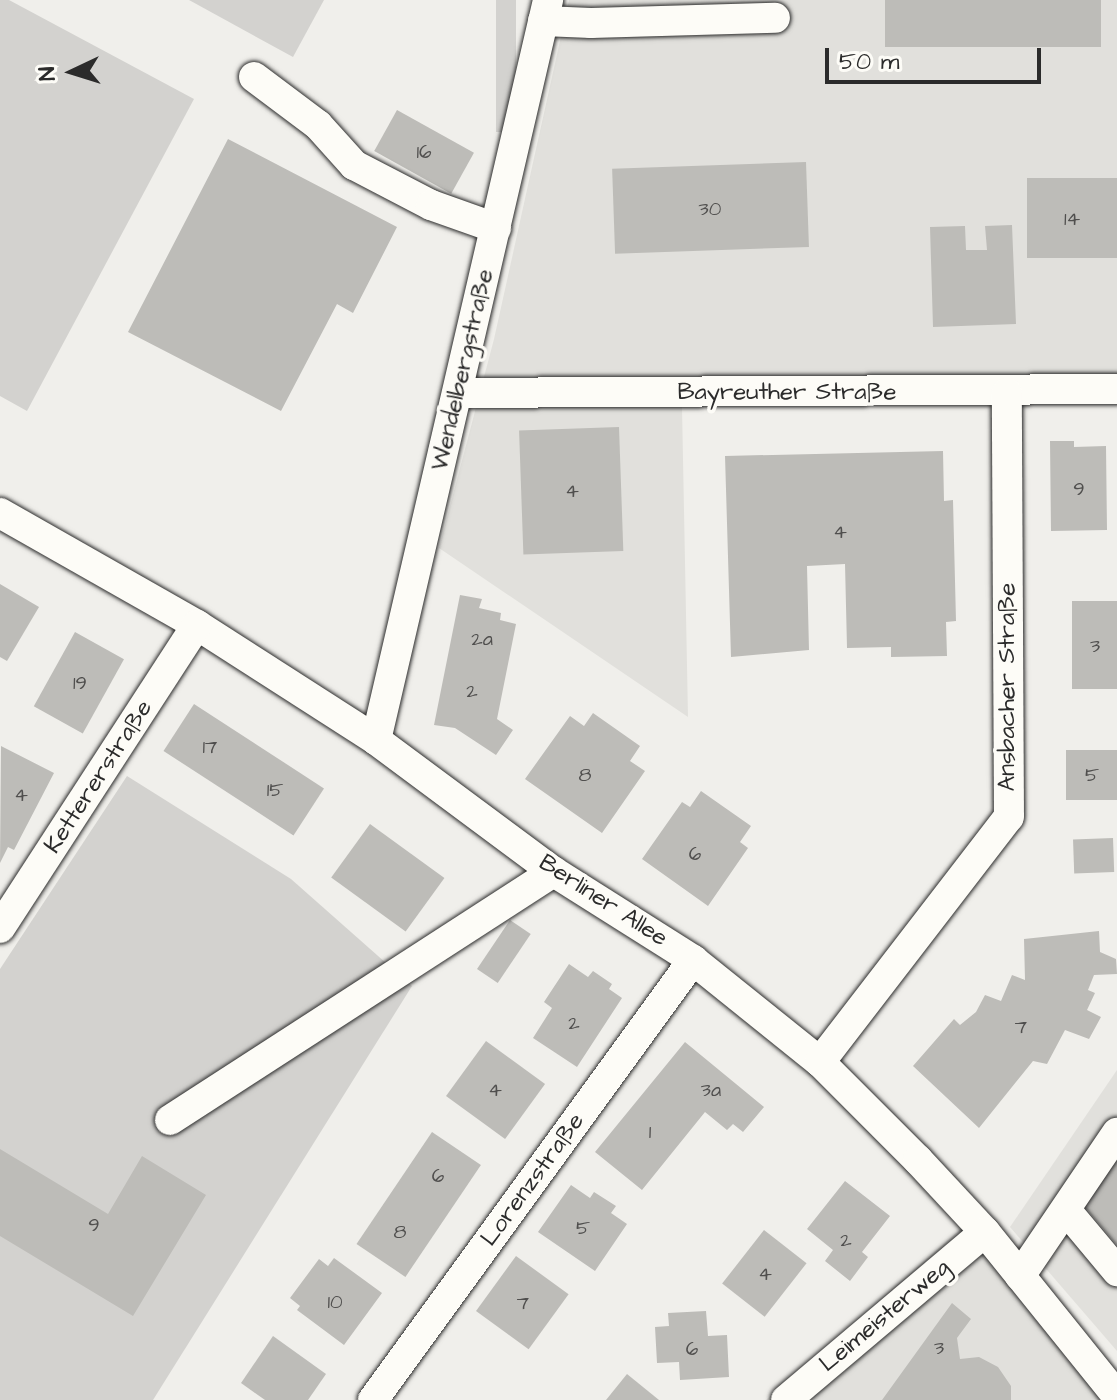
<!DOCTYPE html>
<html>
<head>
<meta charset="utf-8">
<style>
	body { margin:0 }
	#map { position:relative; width:1117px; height:1400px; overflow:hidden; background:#f0efeb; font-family:"Architects Daughter",sans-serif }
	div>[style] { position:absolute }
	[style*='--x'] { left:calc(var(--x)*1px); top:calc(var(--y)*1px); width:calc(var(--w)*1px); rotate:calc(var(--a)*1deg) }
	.built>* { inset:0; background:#e1e0dc }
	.green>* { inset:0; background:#d3d2cf; transform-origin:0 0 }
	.building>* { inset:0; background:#bdbcb8; transform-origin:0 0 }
	.roads { filter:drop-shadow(0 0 2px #2b2b2b) drop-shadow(0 0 2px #2b2b2b) }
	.minor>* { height:30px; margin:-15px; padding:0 15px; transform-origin:15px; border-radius:15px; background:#fdfcf7 }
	span { translate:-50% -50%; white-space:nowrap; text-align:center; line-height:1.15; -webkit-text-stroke:7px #fdfcf7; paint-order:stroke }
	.number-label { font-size:20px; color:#504f4e }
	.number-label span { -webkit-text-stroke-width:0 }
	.street-label { font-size:24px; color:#2b2b2b }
	.north { position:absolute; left:32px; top:32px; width:80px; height:80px; -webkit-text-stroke:6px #fdfcf7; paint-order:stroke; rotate:266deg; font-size:22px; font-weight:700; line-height:32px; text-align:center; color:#2b2b2b }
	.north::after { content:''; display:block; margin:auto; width:28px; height:36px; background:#2b2b2b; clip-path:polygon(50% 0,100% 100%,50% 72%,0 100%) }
	.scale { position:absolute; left:825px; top:48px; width:216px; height:36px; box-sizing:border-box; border:4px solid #2b2b2b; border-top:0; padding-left:10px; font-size:24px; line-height:28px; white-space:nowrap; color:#2b2b2b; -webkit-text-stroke:6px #fdfcf7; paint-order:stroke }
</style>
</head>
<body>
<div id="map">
	<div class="built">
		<div style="clip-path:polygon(569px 0,1117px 0,1117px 392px,682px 407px,688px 717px,439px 548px,494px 339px)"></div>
		<div style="clip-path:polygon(1117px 1070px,1117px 1351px,1010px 1227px)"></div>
		<div style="clip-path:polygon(964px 1226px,1105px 1400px,766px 1400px)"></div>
	</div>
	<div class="green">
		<div style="clip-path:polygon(0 0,9px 0,194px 99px,27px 411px,0 396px)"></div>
		<div style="clip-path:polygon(189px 0,324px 0,293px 57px)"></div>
		<div style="left:496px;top:0;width:20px;height:132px"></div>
		<div style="clip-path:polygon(127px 776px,291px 879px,412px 986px,153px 1400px,0 1400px,0 969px)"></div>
	</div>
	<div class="building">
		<div style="left:885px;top:0;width:216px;height:47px"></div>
		<div style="left:397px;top:110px;width:88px;height:47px;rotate:29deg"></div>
		<div style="clip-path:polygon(228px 139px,397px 227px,353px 313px,337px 304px,281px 411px,128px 332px)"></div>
		<div style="left:806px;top:162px;width:85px;height:194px;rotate:88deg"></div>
		<div style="left:1117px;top:178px;width:80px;height:90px;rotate:90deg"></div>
		<div style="clip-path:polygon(1012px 225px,1016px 324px,933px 327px,930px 227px,965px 226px,966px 250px,987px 250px,985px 226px)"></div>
		<div style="left:619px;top:427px;width:124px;height:100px;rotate:88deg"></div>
		<div style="clip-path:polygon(1050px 441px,1074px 441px,1074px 447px,1106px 446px,1107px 530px,1051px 531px)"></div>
		<div style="clip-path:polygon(943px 451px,944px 501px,953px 500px,956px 621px,946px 622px,947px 656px,891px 657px,891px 647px,847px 648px,845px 564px,807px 566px,809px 650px,731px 657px,725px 456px)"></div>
		<div style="clip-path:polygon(0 584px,39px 607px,7px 661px,0 657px)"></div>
		<div style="clip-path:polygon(460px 595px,482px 599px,479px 608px,501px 613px,500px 620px,516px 624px,497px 719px,513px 730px,496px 755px,455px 728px,434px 725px)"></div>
		<div style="left:1117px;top:601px;width:88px;height:45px;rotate:90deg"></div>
		<div style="left:75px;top:632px;width:56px;height:85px;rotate:29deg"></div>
		<div style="left:194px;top:704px;width:155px;height:56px;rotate:33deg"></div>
		<div style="clip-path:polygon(593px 713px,640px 746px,630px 761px,645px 771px,602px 833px,525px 779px,570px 716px,584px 726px)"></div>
		<div style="clip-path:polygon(1px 746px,54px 773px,14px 850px,8px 847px,0 863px)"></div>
		<div style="left:1117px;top:750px;width:50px;height:51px;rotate:90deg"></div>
		<div style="clip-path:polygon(701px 791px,751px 826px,740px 842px,748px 848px,708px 906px,642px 859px,682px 802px,690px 807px)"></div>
		<div style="left:370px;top:824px;width:92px;height:66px;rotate:36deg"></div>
		<div style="left:1113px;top:838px;width:34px;height:40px;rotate:88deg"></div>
		<div style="left:510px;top:920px;width:25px;height:59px;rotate:34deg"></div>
		<div style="clip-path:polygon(1099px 931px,1100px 952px,1116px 959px,1117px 974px,1094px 975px,1088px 990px,1095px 993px,1087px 1010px,1101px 1017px,1089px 1039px,1065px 1030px,1047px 1064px,1033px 1061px,979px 1128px,913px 1066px,954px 1019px,960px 1025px,976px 1012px,985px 995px,1001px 1001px,1012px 975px,1025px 980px,1024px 939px)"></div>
		<div style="clip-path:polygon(569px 964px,588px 977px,593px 971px,612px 984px,609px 989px,622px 998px,577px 1067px,533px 1038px,552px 1008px,544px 1002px)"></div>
		<div style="left:486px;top:1041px;width:73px;height:68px;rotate:36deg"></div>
		<div style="clip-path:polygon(685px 1042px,764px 1107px,743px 1132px,733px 1124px,727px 1130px,705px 1112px,642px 1190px,595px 1152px)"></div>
		<div style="left:432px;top:1132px;width:59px;height:135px;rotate:34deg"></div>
		<div style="clip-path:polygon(0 1149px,108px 1214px,142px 1156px,206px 1195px,133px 1316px,0 1236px)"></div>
		<div style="clip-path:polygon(1117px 1151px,1117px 1245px,1079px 1200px)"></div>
		<div style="clip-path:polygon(845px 1181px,890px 1216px,862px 1252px,868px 1257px,850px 1281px,825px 1261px,833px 1250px,807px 1229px)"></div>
		<div style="clip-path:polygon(571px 1185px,590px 1198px,594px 1192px,616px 1206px,611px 1213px,627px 1224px,595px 1271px,538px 1232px)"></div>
		<div style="left:764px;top:1230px;width:54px;height:68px;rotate:38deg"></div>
		<div style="left:516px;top:1256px;width:65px;height:68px;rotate:36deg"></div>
		<div style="clip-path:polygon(334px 1258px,382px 1293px,344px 1345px,297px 1310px,300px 1306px,290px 1298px,319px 1259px,328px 1266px)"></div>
		<div style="clip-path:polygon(952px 1303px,971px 1319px,957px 1338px,960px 1359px,979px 1357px,998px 1367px,1011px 1386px,1011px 1400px,882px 1400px)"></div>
		<div style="clip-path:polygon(706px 1311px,708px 1336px,727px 1335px,729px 1377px,680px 1380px,679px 1362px,657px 1363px,655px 1327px,669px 1326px,668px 1313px)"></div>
		<div style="clip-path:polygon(273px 1336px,326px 1374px,308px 1400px,265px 1400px,241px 1383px)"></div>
		<div style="clip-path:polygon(627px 1374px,659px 1400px,606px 1400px)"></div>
	</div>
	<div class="roads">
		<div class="minor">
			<div style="--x:543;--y:21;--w:48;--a:2.4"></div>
			<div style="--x:591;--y:23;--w:184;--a:-1.6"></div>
			<div style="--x:254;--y:77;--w:80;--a:36.9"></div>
			<div style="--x:318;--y:125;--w:54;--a:48"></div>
			<div style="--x:354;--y:165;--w:87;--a:27.5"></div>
			<div style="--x:431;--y:205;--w:69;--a:19.5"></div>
			<div style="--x:458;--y:393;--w:659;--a:-0.35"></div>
			<div style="--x:0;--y:513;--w:227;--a:29.6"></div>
			<div style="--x:197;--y:625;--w:213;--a:32.7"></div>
			<div style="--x:376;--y:740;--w:222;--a:36.6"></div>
			<div style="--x:554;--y:872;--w:165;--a:32.3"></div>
			<div style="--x:693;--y:960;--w:163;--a:38.8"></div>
			<div style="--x:820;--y:1062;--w:139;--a:45"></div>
			<div style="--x:918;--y:1160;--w:98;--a:47.1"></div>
			<div style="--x:985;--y:1232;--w:211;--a:51.2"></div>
			<div style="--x:376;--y:740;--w:760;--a:-76.91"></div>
			<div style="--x:0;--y:928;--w:361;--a:-57"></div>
			<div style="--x:820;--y:1062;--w:309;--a:-52.4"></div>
			<div style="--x:1009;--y:817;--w:424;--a:-90.3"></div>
			<div style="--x:170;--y:1120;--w:457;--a:-32.9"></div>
			<div style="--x:1066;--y:1210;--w:80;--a:50.1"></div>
			<div style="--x:1020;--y:1276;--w:173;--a:-55.9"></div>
			<div style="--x:373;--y:1400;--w:544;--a:-53.97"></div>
			<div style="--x:786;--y:1400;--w:260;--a:-40.2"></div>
		</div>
	</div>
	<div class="number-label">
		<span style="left:424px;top:152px">16</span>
		<span style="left:710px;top:209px">30</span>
		<span style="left:1072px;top:219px">14</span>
		<span style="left:1079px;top:489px">9</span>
		<span style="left:572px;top:491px">4</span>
		<span style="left:840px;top:532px">4</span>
		<span style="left:482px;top:639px">2a</span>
		<span style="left:1095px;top:646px">3</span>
		<span style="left:80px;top:683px">19</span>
		<span style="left:472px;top:691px">2</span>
		<span style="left:210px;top:747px">17</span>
		<span style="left:585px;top:775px">8</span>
		<span style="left:1092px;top:775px">5</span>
		<span style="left:275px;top:790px">15</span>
		<span style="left:21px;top:795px">4</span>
		<span style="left:695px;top:854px">6</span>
		<span style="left:574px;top:1023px">2</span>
		<span style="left:1021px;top:1027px">7</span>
		<span style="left:495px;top:1090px">4</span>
		<span style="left:711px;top:1090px">3a</span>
		<span style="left:650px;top:1132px">1</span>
		<span style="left:438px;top:1176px">6</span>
		<span style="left:94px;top:1225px">9</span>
		<span style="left:583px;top:1228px">5</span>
		<span style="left:400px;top:1232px">8</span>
		<span style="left:846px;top:1240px">2</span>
		<span style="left:765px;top:1274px">4</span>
		<span style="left:335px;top:1302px">10</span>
		<span style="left:523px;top:1303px">7</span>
		<span style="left:939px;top:1348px">3</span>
		<span style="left:692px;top:1349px">6</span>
	</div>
	<div class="street-label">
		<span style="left:463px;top:370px;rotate:-77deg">Wendelbergstraße</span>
		<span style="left:787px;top:393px">Bayreuther Straße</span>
		<span style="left:1008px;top:687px;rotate:-90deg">Ansbacher Straße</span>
		<span style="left:99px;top:777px;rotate:-57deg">Kettererstraße</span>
		<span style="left:603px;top:901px;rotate:33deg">Berliner Allee</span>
		<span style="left:533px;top:1180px;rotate:-54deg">Lorenzstraße</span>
		<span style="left:885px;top:1316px;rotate:-40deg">Leimeisterweg</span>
	</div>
	<div class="north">N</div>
	<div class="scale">50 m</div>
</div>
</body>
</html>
